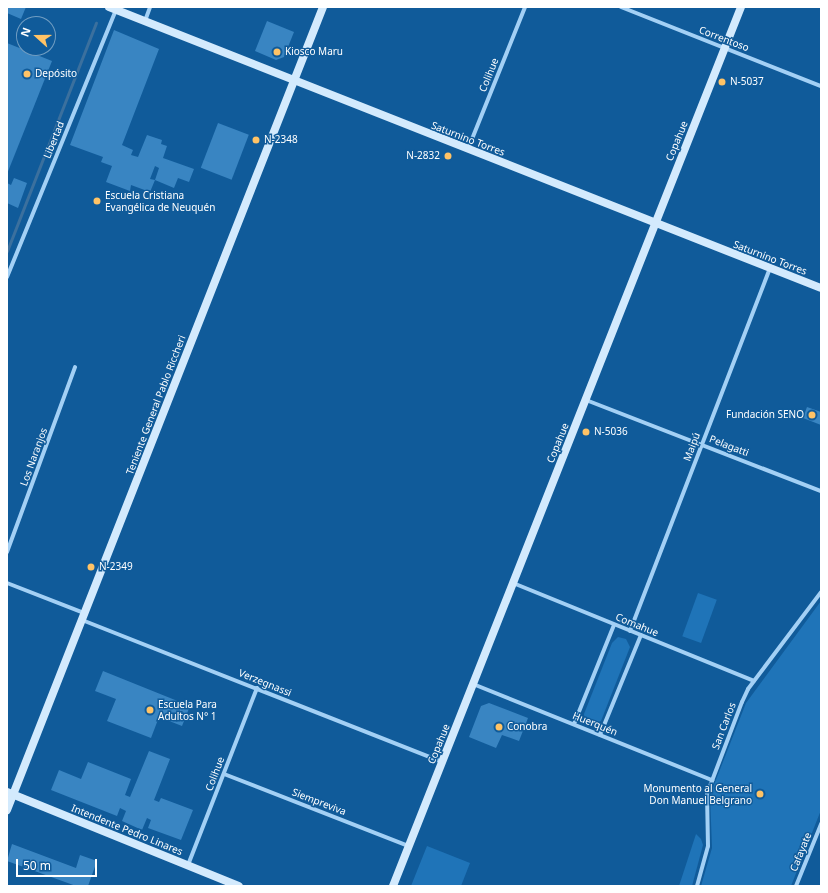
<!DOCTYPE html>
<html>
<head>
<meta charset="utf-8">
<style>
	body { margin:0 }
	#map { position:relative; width:828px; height:893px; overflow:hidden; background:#105b9a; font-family:"Noto Sans",sans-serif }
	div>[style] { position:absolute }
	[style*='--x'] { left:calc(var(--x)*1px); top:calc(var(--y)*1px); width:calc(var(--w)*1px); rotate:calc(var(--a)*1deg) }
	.green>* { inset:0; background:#1f74b8; transform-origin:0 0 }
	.stream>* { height:3px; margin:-1.5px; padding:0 1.5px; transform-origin:1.5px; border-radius:1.5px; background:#3b709e }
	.building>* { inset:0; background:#3985c2; transform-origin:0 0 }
	.street>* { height:4px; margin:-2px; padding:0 2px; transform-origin:2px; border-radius:2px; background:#a3d0f5 }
	.secondary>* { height:8px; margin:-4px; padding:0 4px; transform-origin:4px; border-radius:4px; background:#d3eafd }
	.dots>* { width:11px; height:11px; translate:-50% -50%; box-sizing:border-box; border:2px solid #105b9a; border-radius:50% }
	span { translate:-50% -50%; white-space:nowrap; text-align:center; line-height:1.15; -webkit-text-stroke:3px #105b9a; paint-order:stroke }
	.street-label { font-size:10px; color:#fff }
	.poi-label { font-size:10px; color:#fff }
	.left { translate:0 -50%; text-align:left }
	.right { translate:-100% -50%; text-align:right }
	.frame { position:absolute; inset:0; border:8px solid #fff; pointer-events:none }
	.north { position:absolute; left:16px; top:16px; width:40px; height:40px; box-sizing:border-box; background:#105b9a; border:1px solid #709dc2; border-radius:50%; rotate:291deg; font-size:11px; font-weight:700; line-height:16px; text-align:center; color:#fff }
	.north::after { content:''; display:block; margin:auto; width:14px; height:18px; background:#ffc366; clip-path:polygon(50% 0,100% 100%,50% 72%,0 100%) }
	.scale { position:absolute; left:16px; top:859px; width:81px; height:18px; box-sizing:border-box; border:2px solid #fff; border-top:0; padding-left:5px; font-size:12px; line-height:14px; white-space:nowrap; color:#fff; -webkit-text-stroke:3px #105b9a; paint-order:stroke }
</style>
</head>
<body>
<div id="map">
	<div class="green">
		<div style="left:698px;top:593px;width:20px;height:46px;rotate:20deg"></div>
		<div style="clip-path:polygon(821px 601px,821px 810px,791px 886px,701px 886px,712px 848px,710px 795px,746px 703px)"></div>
		<div style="clip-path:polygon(618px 637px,626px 639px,630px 647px,601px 721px,590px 726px,585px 723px,584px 714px,612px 643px)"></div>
		<div style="clip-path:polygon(696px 834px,701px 839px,703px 845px,692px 886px,679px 886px)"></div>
		<div style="clip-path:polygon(427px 846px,470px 863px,461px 886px,411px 886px)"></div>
	</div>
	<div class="stream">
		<div style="--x:7;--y:251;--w:245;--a:-68.7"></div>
	</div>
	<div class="building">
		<div style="clip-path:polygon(7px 7px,26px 7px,21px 19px,7px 13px)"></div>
		<div style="clip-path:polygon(267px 21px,294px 32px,284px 57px,276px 60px,255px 51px)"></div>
		<div style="clip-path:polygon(evenodd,114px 30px,159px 49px,122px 145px,133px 150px,131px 155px,138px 157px,147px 135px,162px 140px,161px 144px,167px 146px,163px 158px,194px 169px,189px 182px,178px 178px,174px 188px,155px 180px,150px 192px,131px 185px,130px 191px,106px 182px,112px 166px,101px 162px,103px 157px,70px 145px,114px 30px,155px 166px,159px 168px,155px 180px,150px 179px,155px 166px)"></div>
		<div style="clip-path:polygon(7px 43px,52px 61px,7px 174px)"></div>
		<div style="left:218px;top:123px;width:33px;height:48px;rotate:21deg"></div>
		<div style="clip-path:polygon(14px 178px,27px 183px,18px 208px,7px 203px,7px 183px,11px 185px)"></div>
		<div style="clip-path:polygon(807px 407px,821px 412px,821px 425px,803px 418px)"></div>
		<div style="clip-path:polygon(103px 671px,190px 706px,182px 726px,159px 717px,151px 738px,107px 721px,116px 699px,95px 691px)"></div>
		<div style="clip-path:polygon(489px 703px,528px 718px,519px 741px,502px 735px,496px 748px,469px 737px,481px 706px)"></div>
		<div style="clip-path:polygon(149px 751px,170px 759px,154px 800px,159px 802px,161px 798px,193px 810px,181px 840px,148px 828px,151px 820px,147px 818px,142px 830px,122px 821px,126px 811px,120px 808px,117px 816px,51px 790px,59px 770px,81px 779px,88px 762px,131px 779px,125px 795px,130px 797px)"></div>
		<div style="clip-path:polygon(12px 844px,76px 868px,80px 855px,97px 861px,88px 886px,76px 886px,7px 861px)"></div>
	</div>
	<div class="street">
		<div style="--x:621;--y:7;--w:215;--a:21.6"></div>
		<div style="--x:145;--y:21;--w:15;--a:-70"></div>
		<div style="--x:468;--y:149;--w:153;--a:-68.1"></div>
		<div style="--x:7;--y:277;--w:288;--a:-67.8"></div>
		<div style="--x:586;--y:400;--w:252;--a:21.2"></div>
		<div style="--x:7;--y:552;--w:197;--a:-69.8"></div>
		<div style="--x:7;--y:583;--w:83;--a:21.3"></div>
		<div style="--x:513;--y:583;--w:260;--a:22.1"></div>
		<div style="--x:82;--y:620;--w:387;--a:21.5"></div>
		<div style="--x:630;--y:631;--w:389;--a:-68.9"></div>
		<div style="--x:473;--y:684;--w:258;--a:21.9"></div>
		<div style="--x:574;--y:724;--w:107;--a:-68"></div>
		<div style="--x:600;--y:735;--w:108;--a:-67.7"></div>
		<div style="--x:224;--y:774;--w:199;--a:21.3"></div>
		<div style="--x:188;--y:865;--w:190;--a:-68.7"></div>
		<div style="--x:697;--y:886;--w:41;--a:-74.6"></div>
		<div style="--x:708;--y:846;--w:52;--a:-91.1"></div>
		<div style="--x:707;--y:794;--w:98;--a:-69.2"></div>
		<div style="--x:742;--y:702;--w:14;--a:-65"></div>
		<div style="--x:748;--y:689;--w:121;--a:-53"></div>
		<div style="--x:796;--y:886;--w:67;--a:-68"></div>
	</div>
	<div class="secondary">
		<div style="--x:109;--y:7;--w:765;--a:21.54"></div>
		<div style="--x:7;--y:792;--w:250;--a:22.1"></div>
		<div style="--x:7;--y:810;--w:863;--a:-68.52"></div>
		<div style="--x:393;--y:886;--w:945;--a:-68.4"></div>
	</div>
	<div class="dots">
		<div style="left:277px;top:52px;background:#ffc366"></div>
		<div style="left:27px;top:74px;background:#ffc366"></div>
		<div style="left:722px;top:82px;background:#ffc366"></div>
		<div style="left:256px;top:140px;background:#ffc366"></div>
		<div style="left:448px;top:156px;background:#ffc366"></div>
		<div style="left:97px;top:201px;background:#ffc366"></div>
		<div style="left:812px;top:415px;background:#ffc366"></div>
		<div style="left:586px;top:432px;background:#ffc366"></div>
		<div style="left:91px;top:567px;background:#ffc366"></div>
		<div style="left:150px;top:710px;background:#ffc366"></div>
		<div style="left:499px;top:727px;background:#ffc366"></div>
		<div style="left:760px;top:794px;background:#ffc366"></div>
	</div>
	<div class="street-label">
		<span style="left:724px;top:39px;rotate:21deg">Correntoso</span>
		<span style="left:489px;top:75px;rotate:-68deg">Colihue</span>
		<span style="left:468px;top:139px;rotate:21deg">Saturnino Torres</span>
		<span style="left:54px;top:140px;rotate:-68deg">Libertad</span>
		<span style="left:677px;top:141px;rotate:-68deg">Copahue</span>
		<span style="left:770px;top:258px;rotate:21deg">Saturnino Torres</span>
		<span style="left:156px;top:405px;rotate:-69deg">Teniente General Pablo Riccheri</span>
		<span style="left:558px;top:443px;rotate:-68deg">Copahue</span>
		<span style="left:729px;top:446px;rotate:21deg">Pelagatti</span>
		<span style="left:692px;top:447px;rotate:-69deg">Maipú</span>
		<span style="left:34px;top:457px;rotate:-70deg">Los Naranjos</span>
		<span style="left:637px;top:625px;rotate:22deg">Comahue</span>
		<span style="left:265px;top:683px;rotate:22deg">Verzegnassi</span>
		<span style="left:595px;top:724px;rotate:22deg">Huerquén</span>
		<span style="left:724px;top:726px;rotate:-69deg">San Carlos</span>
		<span style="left:439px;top:744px;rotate:-68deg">Copahue</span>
		<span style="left:215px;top:774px;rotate:-69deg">Colihue</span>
		<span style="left:319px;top:802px;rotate:21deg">Siempreviva</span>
		<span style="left:127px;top:830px;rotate:22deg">Intendente Pedro Linares</span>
		<span style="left:801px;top:852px;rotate:-68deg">Cafayate</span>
	</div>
	<div class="poi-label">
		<span class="left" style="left:285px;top:52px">Kiosco Maru</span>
		<span class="left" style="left:35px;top:74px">Depósito</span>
		<span class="left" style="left:730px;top:82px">N-5037</span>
		<span class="left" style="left:264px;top:140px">N-2348</span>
		<span class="right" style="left:440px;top:156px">N-2832</span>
		<span class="left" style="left:105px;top:201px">Escuela Cristiana<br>Evangélica de Neuquén</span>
		<span class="right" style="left:804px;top:415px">Fundación SENO</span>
		<span class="left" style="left:594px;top:432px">N-5036</span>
		<span class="left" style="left:99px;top:567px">N-2349</span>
		<span class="left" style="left:158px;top:710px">Escuela Para<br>Adultos N° 1</span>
		<span class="left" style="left:507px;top:727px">Conobra</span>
		<span class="right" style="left:752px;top:794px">Monumento al General<br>Don Manuel Belgrano</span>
	</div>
	<div class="frame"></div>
	<div class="north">N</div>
	<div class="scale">50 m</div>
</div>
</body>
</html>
